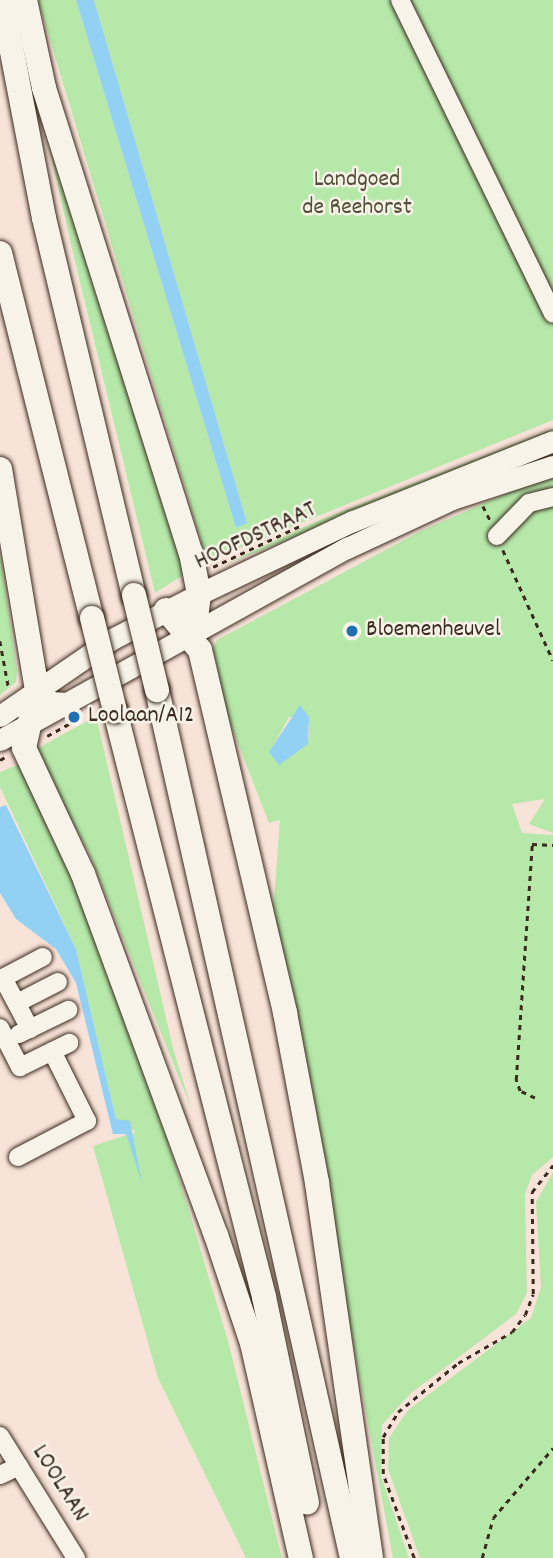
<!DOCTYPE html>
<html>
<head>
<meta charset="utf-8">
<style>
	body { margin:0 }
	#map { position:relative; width:553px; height:1558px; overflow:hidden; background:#f8e3d9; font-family:Dekko,sans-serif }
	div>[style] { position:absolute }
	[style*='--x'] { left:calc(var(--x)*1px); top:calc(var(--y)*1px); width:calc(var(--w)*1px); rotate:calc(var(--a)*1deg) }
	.green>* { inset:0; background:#b5e8a9 }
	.water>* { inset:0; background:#92d1f3 }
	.path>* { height:2.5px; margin-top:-1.25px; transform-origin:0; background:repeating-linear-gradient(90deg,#3b2a1e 0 5px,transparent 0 10px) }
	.roads { filter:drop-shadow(0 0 2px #3b2a1e) drop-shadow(0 0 2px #3b2a1e) }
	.minor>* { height:18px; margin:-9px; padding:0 9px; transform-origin:9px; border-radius:9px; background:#f7f3e8 }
	.major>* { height:21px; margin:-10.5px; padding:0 10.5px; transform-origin:10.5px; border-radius:10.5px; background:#f7f3e8 }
	.highway>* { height:24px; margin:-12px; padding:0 12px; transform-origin:12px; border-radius:12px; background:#f7f3e8 }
	.bridges { filter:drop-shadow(0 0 2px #3b2a1e) drop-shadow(0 0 2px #3b2a1e) }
	.highway-bridge>* { height:24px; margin:-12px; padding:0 12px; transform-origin:12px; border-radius:12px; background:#f7f3e8 }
	.dots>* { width:19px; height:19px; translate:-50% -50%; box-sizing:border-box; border:4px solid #f7f3e8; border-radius:50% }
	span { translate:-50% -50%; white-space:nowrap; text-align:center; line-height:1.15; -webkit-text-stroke:5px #f7f3e8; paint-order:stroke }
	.park-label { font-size:24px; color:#53503a }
	.street-label { font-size:24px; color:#3b2a1e }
	.poi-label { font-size:24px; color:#3b2a1e }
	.left { translate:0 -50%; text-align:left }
</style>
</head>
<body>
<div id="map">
	<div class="green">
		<div style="clip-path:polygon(38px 0,76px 0,236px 528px,247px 523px,94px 0,553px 0,553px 420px,213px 559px,204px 550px)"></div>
		<div style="clip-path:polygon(38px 98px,188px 572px,155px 593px,74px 257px)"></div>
		<div style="clip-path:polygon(553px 429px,553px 435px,226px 564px,315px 522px)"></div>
		<div style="clip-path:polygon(evenodd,553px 473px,553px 833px,529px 824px,545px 799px,512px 804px,522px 833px,553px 835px,553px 1157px,532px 1175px,525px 1194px,527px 1293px,516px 1314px,410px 1394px,382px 1425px,381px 1476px,409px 1558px,393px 1558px,273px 912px,280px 820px,269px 823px,228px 718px,213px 649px,217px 640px,421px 531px,553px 473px,289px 717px,309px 717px,309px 738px,271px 750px,289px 717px)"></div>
		<div style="clip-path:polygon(0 553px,17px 670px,16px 682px,0 695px)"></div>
		<div style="clip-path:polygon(96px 716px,173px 1048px,192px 1110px,89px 853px,33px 751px)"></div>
		<div style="clip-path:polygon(22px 763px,62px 842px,154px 1095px,228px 1341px,282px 1558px,246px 1558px,158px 1378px,93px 1146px,136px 1132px,116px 1119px,76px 949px,0 787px,0 772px)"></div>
		<div style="clip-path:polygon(553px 1172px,553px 1558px,420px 1558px,388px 1469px,389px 1438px,408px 1410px,531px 1318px,541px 1287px,536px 1202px)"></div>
	</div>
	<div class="water">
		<div style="clip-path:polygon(76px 0,94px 0,247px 523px,236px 528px)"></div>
		<div style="clip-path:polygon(300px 705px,309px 717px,308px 744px,279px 765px,269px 752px)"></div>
		<div style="clip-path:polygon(6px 805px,76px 949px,116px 1119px,130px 1121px,142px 1183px,126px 1134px,113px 1134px,76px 983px,56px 949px,16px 919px,0 893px,0 807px)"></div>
	</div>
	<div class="path">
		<div style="--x:483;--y:506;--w:18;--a:63"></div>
		<div style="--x:503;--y:550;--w:121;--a:65.6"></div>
		<div style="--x:213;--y:567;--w:98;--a:-25.3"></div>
		<div style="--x:0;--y:641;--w:49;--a:79.4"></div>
		<div style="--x:47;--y:736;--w:25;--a:-29"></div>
		<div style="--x:0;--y:760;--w:8;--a:-30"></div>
		<div style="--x:535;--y:1098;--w:17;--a:-155"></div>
		<div style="--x:520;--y:1091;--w:12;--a:-110"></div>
		<div style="--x:516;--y:1080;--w:237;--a:-86.1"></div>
		<div style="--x:532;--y:844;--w:21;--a:3"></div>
		<div style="--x:414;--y:1558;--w:90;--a:-110.3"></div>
		<div style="--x:383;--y:1474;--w:37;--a:-90"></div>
		<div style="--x:383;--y:1437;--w:29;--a:-59"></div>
		<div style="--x:398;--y:1412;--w:77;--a:-39.2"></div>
		<div style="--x:458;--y:1363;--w:62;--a:-29.9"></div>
		<div style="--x:512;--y:1332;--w:21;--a:-53"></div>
		<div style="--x:525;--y:1315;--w:22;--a:-69"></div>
		<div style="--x:533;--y:1294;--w:102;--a:-90.6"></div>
		<div style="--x:532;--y:1192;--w:34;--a:-52"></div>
		<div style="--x:482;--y:1558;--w:41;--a:-74.6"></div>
		<div style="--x:493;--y:1518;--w:92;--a:-49.4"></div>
	</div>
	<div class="roads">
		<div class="minor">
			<div style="--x:400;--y:0;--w:349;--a:64"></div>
			<div style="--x:497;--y:536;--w:46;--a:-45.9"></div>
			<div style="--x:529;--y:503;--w:25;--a:-14"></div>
			<div style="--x:17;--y:1003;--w:46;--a:-27.1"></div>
			<div style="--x:0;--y:1028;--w:44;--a:62.9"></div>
			<div style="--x:20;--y:1067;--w:55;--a:-26.1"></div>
			<div style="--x:30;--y:1029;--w:58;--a:-117.9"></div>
			<div style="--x:3;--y:978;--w:45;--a:-27.7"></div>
			<div style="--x:19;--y:1034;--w:55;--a:-26.1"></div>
			<div style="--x:18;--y:1157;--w:78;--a:-27.6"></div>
			<div style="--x:87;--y:1121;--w:78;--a:-116.6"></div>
			<div style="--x:0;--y:1436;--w:144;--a:58.1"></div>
			<div style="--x:0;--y:1475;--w:21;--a:-25"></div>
		</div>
		<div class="major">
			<div style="--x:0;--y:716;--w:136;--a:-34.5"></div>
			<div style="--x:112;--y:639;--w:98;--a:-27.3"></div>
			<div style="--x:199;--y:594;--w:170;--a:-25.4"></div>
			<div style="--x:353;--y:521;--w:215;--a:-21.8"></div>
			<div style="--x:0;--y:740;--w:397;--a:-29"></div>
			<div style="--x:347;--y:548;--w:116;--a:-25"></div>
			<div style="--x:452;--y:499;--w:106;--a:-18.1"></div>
		</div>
		<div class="highway">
			<div style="--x:2;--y:0;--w:222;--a:79.1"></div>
			<div style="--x:44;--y:218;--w:388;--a:76.6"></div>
			<div style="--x:25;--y:0;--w:90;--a:77.8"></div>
			<div style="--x:44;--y:88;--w:488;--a:72.5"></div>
			<div style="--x:191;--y:553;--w:42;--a:79"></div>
			<div style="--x:199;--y:594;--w:41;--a:97"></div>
			<div style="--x:0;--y:253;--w:376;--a:75.9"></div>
			<div style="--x:0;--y:469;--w:224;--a:80.5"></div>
			<div style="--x:37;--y:690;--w:19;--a:47"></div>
			<div style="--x:50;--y:704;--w:18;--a:3"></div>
			<div style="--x:166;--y:610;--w:52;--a:49.6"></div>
			<div style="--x:200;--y:650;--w:373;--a:76.8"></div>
			<div style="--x:285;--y:1013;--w:173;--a:79.3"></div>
			<div style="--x:317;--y:1183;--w:379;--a:81.8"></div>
			<div style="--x:37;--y:690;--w:59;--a:102.6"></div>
			<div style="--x:24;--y:748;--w:139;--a:64.9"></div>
			<div style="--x:83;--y:874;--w:385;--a:69.8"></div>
			<div style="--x:216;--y:1235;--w:114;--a:71.6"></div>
			<div style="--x:252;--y:1343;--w:221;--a:77.2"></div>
			<div style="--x:157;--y:690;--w:890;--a:77.34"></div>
			<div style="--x:115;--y:711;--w:605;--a:75.73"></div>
			<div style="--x:264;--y:1297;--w:210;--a:78.2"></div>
		</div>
	</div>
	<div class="bridges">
		<div class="highway-bridge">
			<div style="--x:134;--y:595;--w:98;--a:76.4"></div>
			<div style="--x:92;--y:618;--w:96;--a:76.1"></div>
		</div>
	</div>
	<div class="dots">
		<div style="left:352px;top:631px;background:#1f6fb2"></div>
		<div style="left:74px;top:717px;background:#1f6fb2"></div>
	</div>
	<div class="park-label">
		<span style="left:357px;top:195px">Landgoed<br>de Reehorst</span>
	</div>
	<div class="street-label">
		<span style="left:256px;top:537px;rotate:-25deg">HOOFDSTRAAT</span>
		<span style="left:59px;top:1484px;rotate:58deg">LOOLAAN</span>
	</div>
	<div class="poi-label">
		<span class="left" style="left:366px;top:631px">Bloemenheuvel</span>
		<span class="left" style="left:88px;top:717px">Loolaan/A12</span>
	</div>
</div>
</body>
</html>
